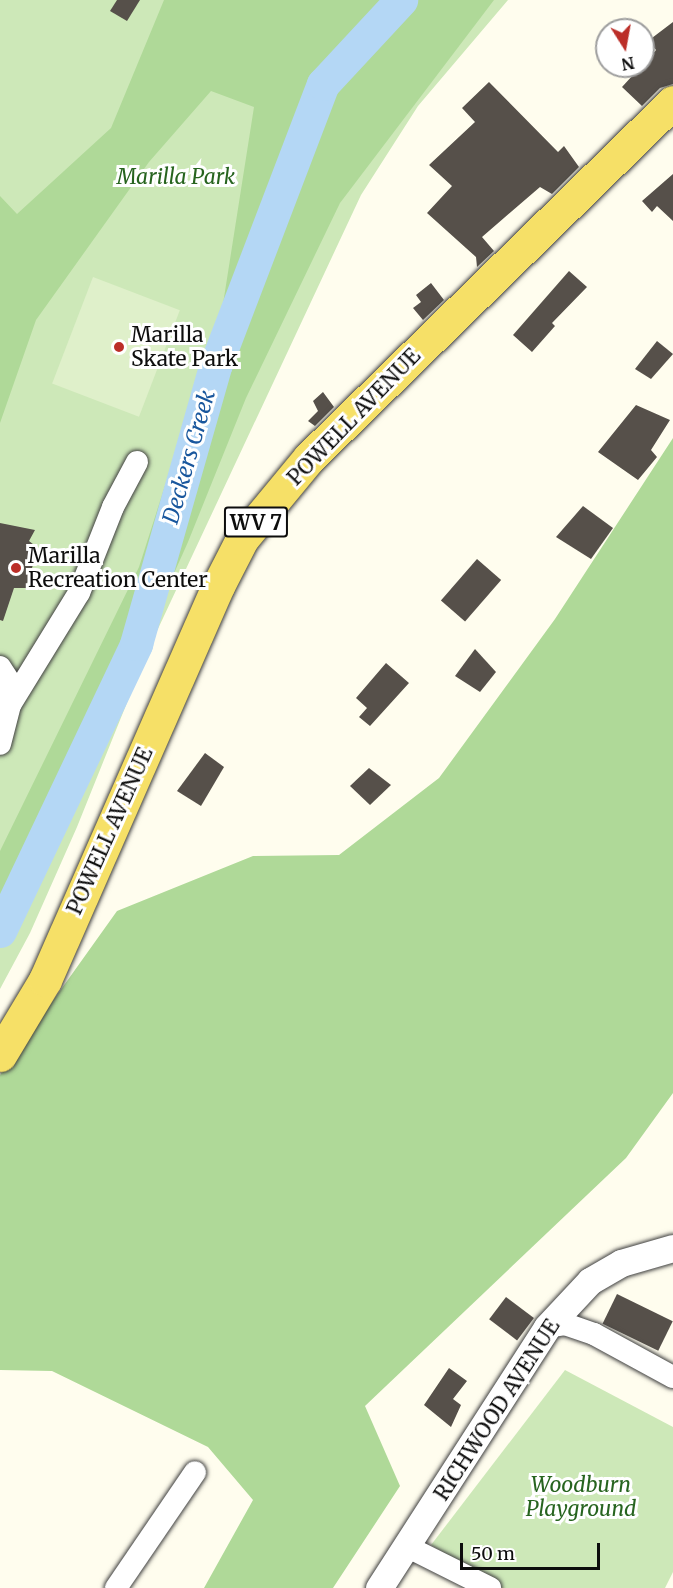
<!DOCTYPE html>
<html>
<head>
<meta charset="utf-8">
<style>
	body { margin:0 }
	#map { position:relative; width:673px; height:1588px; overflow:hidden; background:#fffdee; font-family:Merriweather,serif }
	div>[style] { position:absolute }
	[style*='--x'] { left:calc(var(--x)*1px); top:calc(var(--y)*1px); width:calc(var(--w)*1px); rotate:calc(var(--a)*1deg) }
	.green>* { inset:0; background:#cde8b8 }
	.forest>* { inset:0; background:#afd998 }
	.pitch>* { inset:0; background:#dff0ca; transform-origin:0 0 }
	.river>* { height:33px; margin:-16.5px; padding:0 16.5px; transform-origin:16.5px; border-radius:16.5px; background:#b4d7f5 }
	.building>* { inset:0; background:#56504a; transform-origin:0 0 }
	.roads { filter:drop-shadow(0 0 2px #404040) drop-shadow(0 0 2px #404040) }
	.minor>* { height:22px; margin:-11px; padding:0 11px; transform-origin:11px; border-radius:11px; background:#fff }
	.tertiary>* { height:27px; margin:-13.5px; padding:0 13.5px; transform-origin:13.5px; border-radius:13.5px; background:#fff }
	.primary>* { height:33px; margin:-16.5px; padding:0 16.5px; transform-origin:16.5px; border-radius:16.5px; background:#f6e067 }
	.dots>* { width:16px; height:16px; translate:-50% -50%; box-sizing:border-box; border:3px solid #fff; border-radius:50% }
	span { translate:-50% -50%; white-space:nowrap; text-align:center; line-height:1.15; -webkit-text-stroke:6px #fff; paint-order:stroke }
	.shield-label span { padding:2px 4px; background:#fff; border:2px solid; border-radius:4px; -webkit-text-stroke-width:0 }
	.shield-label { font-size:20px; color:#0d0d0d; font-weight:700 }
	.park-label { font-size:21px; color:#27641f; font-style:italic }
	.poi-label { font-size:21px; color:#0d0d0d }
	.left { translate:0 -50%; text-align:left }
	.street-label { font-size:21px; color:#0d0d0d }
	.water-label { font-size:22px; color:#19579d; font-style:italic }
	.north { position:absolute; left:595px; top:18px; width:60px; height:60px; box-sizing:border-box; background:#fff; border:2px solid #9e9e9e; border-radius:50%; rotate:169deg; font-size:16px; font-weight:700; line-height:24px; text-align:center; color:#0d0d0d }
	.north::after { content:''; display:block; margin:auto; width:21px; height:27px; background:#bb2e28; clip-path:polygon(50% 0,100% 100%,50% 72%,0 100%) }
	.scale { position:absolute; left:460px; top:1543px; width:140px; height:27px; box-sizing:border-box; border:3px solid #0d0d0d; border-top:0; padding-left:8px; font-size:18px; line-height:21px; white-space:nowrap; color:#0d0d0d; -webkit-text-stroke:4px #fff; paint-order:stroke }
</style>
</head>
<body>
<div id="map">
	<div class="green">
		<div style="clip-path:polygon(0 0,508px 0,418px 106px,361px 195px,149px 648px,77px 827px,30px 933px,0 989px)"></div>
		<div style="clip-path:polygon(565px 1370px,673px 1427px,673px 1572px,665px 1588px,502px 1588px,431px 1545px)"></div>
	</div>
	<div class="forest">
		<div style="clip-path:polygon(494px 0,340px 203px,246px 398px,188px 542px,37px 880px,0 946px,0 851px,139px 567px,223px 304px,254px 107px,211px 91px,149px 162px,36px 320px,0 423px,0 196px,17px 214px,111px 128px,164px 0)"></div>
		<div style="clip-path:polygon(673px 438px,673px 1093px,626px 1158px,365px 1406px,400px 1486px,333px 1588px,204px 1588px,253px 1500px,208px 1447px,52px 1371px,0 1370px,0 1075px,117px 911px,253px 856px,339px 855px,439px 778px,555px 619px)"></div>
	</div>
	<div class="pitch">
		<div style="left:93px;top:277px;width:93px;height:114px;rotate:21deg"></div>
	</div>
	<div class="river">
		<div style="--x:0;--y:931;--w:318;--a:-64.6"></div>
		<div style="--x:136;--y:644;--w:291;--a:-74.1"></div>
		<div style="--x:216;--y:364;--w:300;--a:-69.1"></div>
		<div style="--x:323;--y:84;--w:115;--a:-47.1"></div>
	</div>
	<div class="building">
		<div style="clip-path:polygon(117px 0,140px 0,127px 21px,110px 11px)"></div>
		<div style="clip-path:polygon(673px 22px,673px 84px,660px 88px,642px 106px,622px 87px,656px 50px,648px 41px)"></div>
		<div style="clip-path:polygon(489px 82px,558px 152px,564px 146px,579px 167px,552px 194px,540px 187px,482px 237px,494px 251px,477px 267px,476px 257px,427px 213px,452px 186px,429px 165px,475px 122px,462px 108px)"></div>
		<div style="clip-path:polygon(673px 174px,673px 221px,657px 206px,652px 212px,642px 201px)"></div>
		<div style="clip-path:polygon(569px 271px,587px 287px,552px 323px,555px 326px,532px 352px,513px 335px)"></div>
		<div style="clip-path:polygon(431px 283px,444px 300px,423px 320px,413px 308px,421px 302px,416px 295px)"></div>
		<div style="clip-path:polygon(657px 341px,673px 354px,651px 379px,635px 369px)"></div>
		<div style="clip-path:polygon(323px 392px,334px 407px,315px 426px,308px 421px,318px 411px,313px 401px)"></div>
		<div style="clip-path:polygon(636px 405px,670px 420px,651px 450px,657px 457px,638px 480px,598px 452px)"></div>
		<div style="clip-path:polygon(583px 506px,613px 528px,591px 559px,556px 537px)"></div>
		<div style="clip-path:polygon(0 523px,35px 530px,29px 541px,38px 548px,26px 588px,14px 588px,3px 621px,0 620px)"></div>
		<div style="left:477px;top:559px;width:32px;height:55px;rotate:41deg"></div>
		<div style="clip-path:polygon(475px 649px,496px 672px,480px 692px,455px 676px)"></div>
		<div style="clip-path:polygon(386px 663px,409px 683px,370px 726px,359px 717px,367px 708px,356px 698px)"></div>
		<div style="clip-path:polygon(205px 753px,224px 767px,201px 806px,177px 791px)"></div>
		<div style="clip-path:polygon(369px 768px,391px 785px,370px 805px,350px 786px)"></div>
		<div style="left:617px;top:1294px;width:62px;height:33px;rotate:26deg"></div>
		<div style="left:506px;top:1297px;width:35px;height:28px;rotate:37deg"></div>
		<div style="clip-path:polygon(449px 1368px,467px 1381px,453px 1399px,461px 1405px,451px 1427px,424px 1405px)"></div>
	</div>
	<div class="roads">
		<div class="minor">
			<div style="--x:0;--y:667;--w:17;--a:57"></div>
			<div style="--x:9;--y:681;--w:24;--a:88"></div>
			<div style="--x:10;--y:705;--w:40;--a:104.4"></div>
			<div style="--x:10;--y:705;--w:132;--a:-58.4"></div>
			<div style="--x:79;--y:593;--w:92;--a:-68.4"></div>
			<div style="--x:113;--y:507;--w:51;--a:-61.9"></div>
			<div style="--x:547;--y:1327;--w:18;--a:-9"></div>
			<div style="--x:565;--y:1324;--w:31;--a:19"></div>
			<div style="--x:594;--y:1334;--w:90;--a:28.6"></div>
			<div style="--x:408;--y:1547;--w:92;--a:26.6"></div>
			<div style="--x:116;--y:1588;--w:140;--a:-55.7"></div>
		</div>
		<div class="tertiary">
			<div style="--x:379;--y:1588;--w:310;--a:-57.2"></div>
			<div style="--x:547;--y:1327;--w:63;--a:-46.9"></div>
			<div style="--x:590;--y:1281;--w:36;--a:-30"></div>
			<div style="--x:621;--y:1263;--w:54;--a:-16.1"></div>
		</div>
		<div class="primary">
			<div style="--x:0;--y:1055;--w:87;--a:-59"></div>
			<div style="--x:45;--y:980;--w:430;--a:-66.3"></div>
			<div style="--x:218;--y:586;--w:53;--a:-62.9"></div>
			<div style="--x:242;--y:539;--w:105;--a:-50.4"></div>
			<div style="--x:309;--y:458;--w:509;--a:-44.36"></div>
		</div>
	</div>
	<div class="dots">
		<div style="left:119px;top:347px;background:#bb2e28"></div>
		<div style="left:16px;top:568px;background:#bb2e28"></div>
	</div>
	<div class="shield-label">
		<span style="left:256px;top:522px">WV 7</span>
	</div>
	<div class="park-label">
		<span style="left:176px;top:177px">Marilla Park</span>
		<span style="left:581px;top:1497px">Woodburn<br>Playground</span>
	</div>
	<div class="poi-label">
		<span class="left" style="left:131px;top:347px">Marilla<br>Skate Park</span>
		<span class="left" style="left:28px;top:568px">Marilla<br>Recreation Center</span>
	</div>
	<div class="street-label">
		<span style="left:354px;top:417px;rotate:-46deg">POWELL AVENUE</span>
		<span style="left:110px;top:831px;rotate:-66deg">POWELL AVENUE</span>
		<span style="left:497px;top:1410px;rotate:-57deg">RICHWOOD AVENUE</span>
	</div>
	<div class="water-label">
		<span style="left:189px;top:457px;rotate:-74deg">Deckers Creek</span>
	</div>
	<div class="north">N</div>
	<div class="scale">50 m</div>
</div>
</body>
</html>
